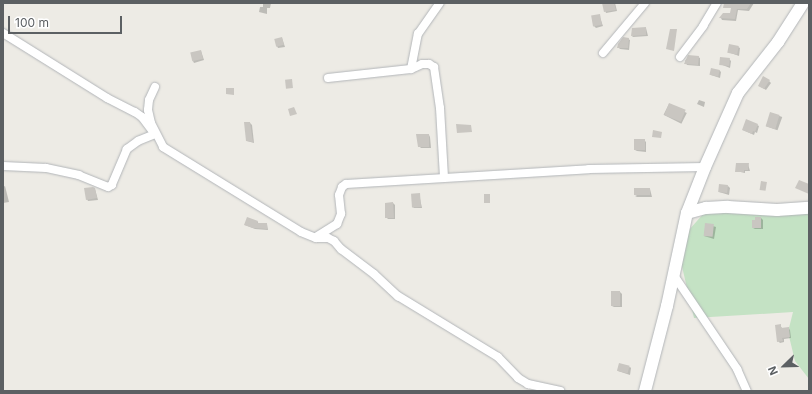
<!DOCTYPE html>
<html>
<head>
<meta charset="utf-8">
<style>
	body { margin:0 }
	#map { position:relative; width:812px; height:394px; overflow:hidden; background:#edebe5; font-family:Inter,sans-serif }
	div>[style] { position:absolute }
	[style*='--x'] { left:calc(var(--x)*1px); top:calc(var(--y)*1px); width:calc(var(--w)*1px); rotate:calc(var(--a)*1deg) }
	.green>* { inset:0; background:#c4e2c4 }
	.shadow>* { inset:0; background:#0003; transform-origin:0 0 }
	.building>* { inset:0; background:#c9c6c1; transform-origin:0 0 }
	.roads { filter:drop-shadow(0 0 1px #b2b5b8) drop-shadow(0 0 1px #b2b5b8) }
	.minor>* { height:8px; margin:-4px; padding:0 4px; transform-origin:4px; border-radius:4px; background:#fff }
	.secondary>* { height:12px; margin:-6px; padding:0 6px; transform-origin:6px; border-radius:6px; background:#fff }
	span { translate:-50% -50%; white-space:nowrap; text-align:center; line-height:1.15; -webkit-text-stroke:3px #fff; paint-order:stroke }
	.frame { position:absolute; inset:0; border:4px solid #5c6063; pointer-events:none }
	.north { position:absolute; left:764px; top:346px; width:40px; height:40px; -webkit-text-stroke:3px #fff; paint-order:stroke; rotate:247deg; font-size:11px; font-weight:700; line-height:16px; text-align:center; color:#5c6063 }
	.north::after { content:''; display:block; margin:auto; width:14px; height:18px; background:#5c6063; clip-path:polygon(50% 0,100% 100%,50% 72%,0 100%) }
	.scale { position:absolute; left:8px; top:16px; width:114px; height:18px; box-sizing:border-box; border:2px solid #5c6063; border-top:0; padding-left:5px; font-size:12px; line-height:14px; white-space:nowrap; color:#5c6063; -webkit-text-stroke:3px #fff; paint-order:stroke }
</style>
</head>
<body>
<div id="map">
	<div class="green">
		<div style="clip-path:polygon(732px 212px,809px 214px,809px 379px,795px 361px,788px 332px,793px 312px,694px 318px,680px 258px,689px 230px,704px 213px)"></div>
	</div>
	<div class="shadow">
		<div style="clip-path:polygon(263px 3px,271px 3px,270px 8px,267px 8px,267px 14px,259px 12px,260px 7px,263px 7px)"></div>
		<div style="clip-path:polygon(603px 3px,615px 3px,617px 11px,606px 13px)"></div>
		<div style="clip-path:polygon(733px 3px,754px 3px,749px 11px,738px 10px,736px 21px,722px 20px,721px 18px,723px 14px,731px 14px)"></div>
		<div style="clip-path:polygon(599px 15px,603px 26px,596px 28px,594px 26px)"></div>
		<div style="clip-path:polygon(646px 28px,648px 36px,633px 37px,632px 36px)"></div>
		<div style="clip-path:polygon(282px 38px,285px 47px,278px 48px,277px 46px)"></div>
		<div style="clip-path:polygon(628px 39px,630px 40px,629px 50px,620px 49px,618px 47px)"></div>
		<div style="clip-path:polygon(738px 47px,740px 48px,739px 56px,728px 52px)"></div>
		<div style="clip-path:polygon(201px 51px,204px 60px,194px 63px,193px 61px)"></div>
		<div style="clip-path:polygon(689px 56px,698px 57px,700px 58px,700px 66px,687px 65px,685px 61px)"></div>
		<div style="clip-path:polygon(729px 59px,731px 61px,730px 68px,720px 64px)"></div>
		<div style="clip-path:polygon(719px 70px,721px 72px,720px 78px,711px 75px)"></div>
		<div style="clip-path:polygon(769px 81px,771px 83px,766px 90px,761px 87px)"></div>
		<div style="clip-path:polygon(699px 100px,705px 102px,704px 107px,697px 104px)"></div>
		<div style="left:669px;top:104px;width:20px;height:12px;rotate:27deg"></div>
		<div style="left:771px;top:113px;width:12px;height:14px;rotate:20deg"></div>
		<div style="clip-path:polygon(250px 123px,252px 125px,254px 143px,247px 141px)"></div>
		<div style="clip-path:polygon(757px 125px,759px 126px,757px 133px,755px 132px,754px 135px,743px 130px)"></div>
		<div style="clip-path:polygon(429px 135px,430px 137px,431px 148px,421px 148px,419px 146px)"></div>
		<div style="clip-path:polygon(644px 140px,646px 142px,646px 152px,637px 151px,635px 150px)"></div>
		<div style="clip-path:polygon(748px 164px,750px 171px,745px 171px,745px 173px,736px 171px)"></div>
		<div style="clip-path:polygon(5px 186px,9px 202px,3px 203px,3px 187px)"></div>
		<div style="clip-path:polygon(728px 186px,730px 188px,729px 195px,719px 192px)"></div>
		<div style="clip-path:polygon(95px 189px,98px 200px,88px 201px,87px 199px)"></div>
		<div style="clip-path:polygon(650px 189px,652px 197px,637px 197px,635px 196px)"></div>
		<div style="clip-path:polygon(419px 194px,422px 208px,414px 208px,413px 207px)"></div>
		<div style="clip-path:polygon(393px 203px,395px 205px,395px 219px,388px 219px,386px 217px,386px 204px)"></div>
		<div style="clip-path:polygon(761px 218px,763px 220px,763px 229px,755px 229px,753px 228px)"></div>
		<div style="clip-path:polygon(257px 221px,259px 224px,267px 224px,268px 230px,255px 229px,245px 225px)"></div>
		<div style="clip-path:polygon(706px 224px,716px 227px,714px 239px,704px 236px)"></div>
		<div style="clip-path:polygon(620px 292px,622px 294px,622px 307px,614px 307px,612px 306px)"></div>
		<div style="clip-path:polygon(780px 325px,782px 328px,788px 328px,790px 330px,791px 338px,784px 339px,784px 342px,780px 343px,778px 341px)"></div>
		<div style="clip-path:polygon(630px 367px,631px 368px,630px 375px,618px 371px)"></div>
	</div>
	<div class="building">
		<div style="clip-path:polygon(602px 3px,614px 3px,616px 10px,604px 12px)"></div>
		<div style="clip-path:polygon(724px 3px,751px 3px,747px 9px,737px 9px,735px 19px,719px 18px,723px 13px,730px 13px,731px 8px,723px 8px)"></div>
		<div style="left:600px;top:14px;width:11px;height:9px;rotate:80deg"></div>
		<div style="clip-path:polygon(646px 27px,646px 35px,631px 36px,632px 28px)"></div>
		<div style="clip-path:polygon(670px 29px,677px 29px,674px 51px,666px 49px)"></div>
		<div style="left:282px;top:37px;width:8px;height:8px;rotate:76deg"></div>
		<div style="clip-path:polygon(623px 37px,629px 38px,628px 48px,617px 48px,618px 44px)"></div>
		<div style="left:729px;top:44px;width:10px;height:9px;rotate:11deg"></div>
		<div style="left:201px;top:50px;width:9px;height:11px;rotate:77deg"></div>
		<div style="clip-path:polygon(688px 55px,699px 56px,698px 65px,684px 64px)"></div>
		<div style="left:720px;top:57px;width:10px;height:8px;rotate:6deg"></div>
		<div style="left:711px;top:68px;width:9px;height:7px;rotate:13deg"></div>
		<div style="clip-path:polygon(763px 76px,770px 80px,764px 89px,758px 86px)"></div>
		<div style="left:292px;top:79px;width:9px;height:7px;rotate:84deg"></div>
		<div style="clip-path:polygon(226px 88px,234px 88px,234px 95px,226px 94px)"></div>
		<div style="left:669px;top:103px;width:18px;height:13px;rotate:22deg"></div>
		<div style="clip-path:polygon(294px 107px,297px 114px,290px 116px,288px 109px)"></div>
		<div style="left:770px;top:112px;width:10px;height:15px;rotate:17deg"></div>
		<div style="clip-path:polygon(746px 119px,758px 124px,755px 132px,753px 131px,752px 134px,742px 130px)"></div>
		<div style="clip-path:polygon(244px 122px,250px 122px,253px 142px,246px 141px)"></div>
		<div style="clip-path:polygon(456px 124px,471px 125px,472px 132px,457px 133px)"></div>
		<div style="clip-path:polygon(653px 130px,662px 132px,661px 138px,652px 137px)"></div>
		<div style="clip-path:polygon(416px 134px,429px 134px,429px 147px,418px 147px)"></div>
		<div style="left:634px;top:139px;width:11px;height:11px"></div>
		<div style="clip-path:polygon(736px 163px,749px 163px,748px 170px,744px 170px,744px 172px,735px 172px)"></div>
		<div style="clip-path:polygon(799px 180px,809px 184px,809px 194px,795px 188px)"></div>
		<div style="left:761px;top:181px;width:6px;height:9px;rotate:9deg"></div>
		<div style="left:719px;top:184px;width:9px;height:8px;rotate:6deg"></div>
		<div style="clip-path:polygon(93px 187px,95px 188px,97px 198px,86px 200px,84px 188px)"></div>
		<div style="left:650px;top:188px;width:7px;height:16px;rotate:90deg"></div>
		<div style="left:420px;top:193px;width:14px;height:9px;rotate:86deg"></div>
		<div style="left:484px;top:194px;width:6px;height:9px"></div>
		<div style="clip-path:polygon(393px 202px,394px 218px,385px 218px,385px 203px)"></div>
		<div style="clip-path:polygon(247px 217px,258px 221px,257px 223px,267px 223px,267px 229px,253px 228px,244px 225px)"></div>
		<div style="clip-path:polygon(755px 217px,761px 217px,761px 228px,752px 228px,752px 220px,755px 220px)"></div>
		<div style="left:705px;top:223px;width:9px;height:13px;rotate:6deg"></div>
		<div style="left:611px;top:291px;width:9px;height:15px"></div>
		<div style="clip-path:polygon(781px 324px,781px 328px,789px 327px,790px 337px,782px 338px,783px 341px,777px 342px,775px 325px)"></div>
		<div style="left:619px;top:363px;width:11px;height:8px;rotate:15deg"></div>
	</div>
	<div class="roads">
		<div class="minor">
			<div style="--x:3;--y:33;--w:123;--a:32"></div>
			<div style="--x:107;--y:98;--w:31;--a:27"></div>
			<div style="--x:135;--y:112;--w:9;--a:36"></div>
			<div style="--x:142;--y:117;--w:21;--a:53"></div>
			<div style="--x:155;--y:134;--w:18;--a:158"></div>
			<div style="--x:138;--y:141;--w:14;--a:144"></div>
			<div style="--x:127;--y:149;--w:39;--a:113"></div>
			<div style="--x:112;--y:185;--w:4;--a:153"></div>
			<div style="--x:108;--y:187;--w:31;--a:-158"></div>
			<div style="--x:79;--y:175;--w:34;--a:-168"></div>
			<div style="--x:46;--y:168;--w:43;--a:-177.3"></div>
			<div style="--x:603;--y:53;--w:65;--a:-50"></div>
			<div style="--x:680;--y:57;--w:39;--a:-53"></div>
			<div style="--x:703;--y:26;--w:27;--a:-59"></div>
			<div style="--x:411;--y:69;--w:36;--a:-79"></div>
			<div style="--x:418;--y:34;--w:38;--a:-55"></div>
			<div style="--x:328;--y:78;--w:83;--a:-6.2"></div>
			<div style="--x:411;--y:69;--w:12;--a:-24"></div>
			<div style="--x:422;--y:64;--w:7;--a:0"></div>
			<div style="--x:429;--y:64;--w:6;--a:31"></div>
			<div style="--x:434;--y:67;--w:41;--a:81.7"></div>
			<div style="--x:440;--y:108;--w:69;--a:86.7"></div>
			<div style="--x:155;--y:87;--w:14;--a:115"></div>
			<div style="--x:149;--y:100;--w:10;--a:96"></div>
			<div style="--x:148;--y:110;--w:13;--a:77"></div>
			<div style="--x:151;--y:123;--w:27;--a:63"></div>
			<div style="--x:163;--y:147;--w:162;--a:31.6"></div>
			<div style="--x:301;--y:232;--w:16;--a:22"></div>
			<div style="--x:316;--y:238;--w:12;--a:0"></div>
			<div style="--x:328;--y:238;--w:7;--a:27"></div>
			<div style="--x:334;--y:241;--w:11;--a:49"></div>
			<div style="--x:341;--y:249;--w:41;--a:37.1"></div>
			<div style="--x:374;--y:274;--w:33;--a:43"></div>
			<div style="--x:398;--y:296;--w:117;--a:31.4"></div>
			<div style="--x:498;--y:357;--w:29;--a:46"></div>
			<div style="--x:518;--y:378;--w:12;--a:31"></div>
			<div style="--x:528;--y:384;--w:33;--a:12"></div>
			<div style="--x:316;--y:237;--w:25;--a:-32"></div>
			<div style="--x:337;--y:224;--w:11;--a:-68"></div>
			<div style="--x:341;--y:214;--w:19;--a:-96"></div>
			<div style="--x:339;--y:195;--w:9;--a:-69"></div>
			<div style="--x:342;--y:187;--w:5;--a:-37"></div>
			<div style="--x:346;--y:184;--w:243;--a:-3.5"></div>
			<div style="--x:589;--y:169;--w:116;--a:-1"></div>
			<div style="--x:673;--y:274;--w:115;--a:56"></div>
			<div style="--x:737;--y:369;--w:24;--a:66"></div>
		</div>
		<div class="secondary">
			<div style="--x:687;--y:213;--w:20;--a:-15"></div>
			<div style="--x:706;--y:208;--w:22;--a:-3"></div>
			<div style="--x:728;--y:207;--w:49;--a:3.5"></div>
			<div style="--x:777;--y:210;--w:32;--a:-4"></div>
			<div style="--x:645;--y:391;--w:88;--a:-75.5"></div>
			<div style="--x:667;--y:306;--w:95;--a:-77.9"></div>
			<div style="--x:687;--y:213;--w:49;--a:-68.6"></div>
			<div style="--x:705;--y:167;--w:81;--a:-66"></div>
			<div style="--x:738;--y:93;--w:65;--a:-51.9"></div>
			<div style="--x:778;--y:42;--w:46;--a:-57.3"></div>
		</div>
	</div>
	<div class="frame"></div>
	<div class="north">N</div>
	<div class="scale">100 m</div>
</div>
</body>
</html>
